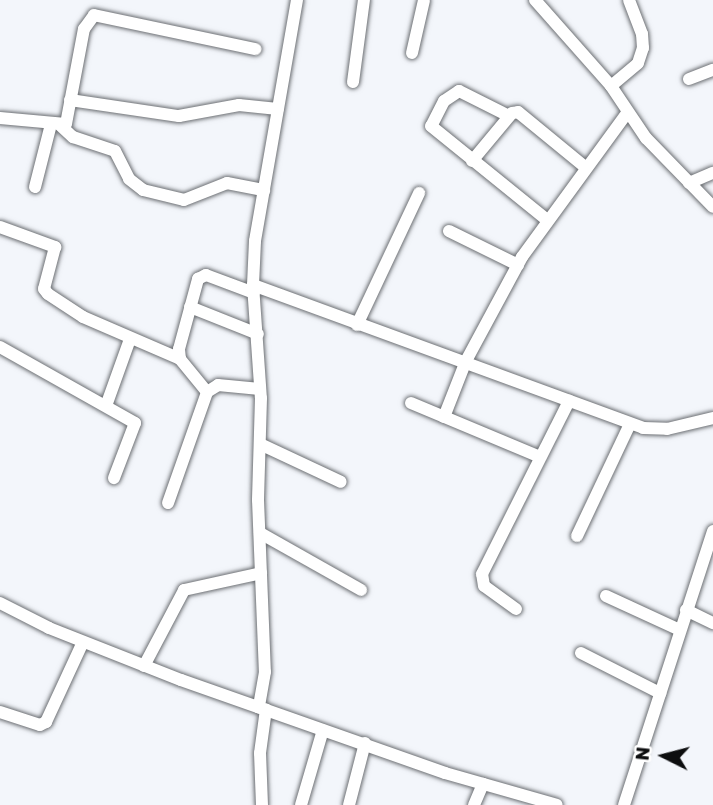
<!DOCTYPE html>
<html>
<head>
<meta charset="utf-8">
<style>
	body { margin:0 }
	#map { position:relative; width:713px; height:805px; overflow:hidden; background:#f3f6fb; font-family:Rubik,sans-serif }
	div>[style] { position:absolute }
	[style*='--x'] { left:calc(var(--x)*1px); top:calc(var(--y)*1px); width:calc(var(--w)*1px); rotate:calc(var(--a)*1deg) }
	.roads { filter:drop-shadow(0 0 2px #6c6f73) drop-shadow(0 0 2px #6c6f73) }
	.minor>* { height:12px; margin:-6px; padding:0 6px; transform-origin:6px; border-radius:6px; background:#fff }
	span { translate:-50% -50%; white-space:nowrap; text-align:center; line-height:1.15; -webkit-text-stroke:7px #fff; paint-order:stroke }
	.north { position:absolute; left:629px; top:721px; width:70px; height:70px; -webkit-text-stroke:5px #fff; paint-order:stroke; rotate:276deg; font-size:19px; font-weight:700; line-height:28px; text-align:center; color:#0d0e0f }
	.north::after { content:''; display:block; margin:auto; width:24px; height:32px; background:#0d0e0f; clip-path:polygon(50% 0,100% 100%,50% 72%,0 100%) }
</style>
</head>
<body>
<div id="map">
	<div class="roads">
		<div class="minor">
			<div style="--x:297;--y:0;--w:245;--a:99.9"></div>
			<div style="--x:255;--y:241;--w:44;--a:92.6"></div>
			<div style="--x:253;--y:285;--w:415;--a:20.1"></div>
			<div style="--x:643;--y:428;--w:24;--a:2"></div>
			<div style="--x:667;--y:429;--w:47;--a:-13.4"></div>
			<div style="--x:535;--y:0;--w:115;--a:48.5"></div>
			<div style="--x:611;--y:86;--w:63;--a:56.1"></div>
			<div style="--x:646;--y:138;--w:96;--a:45.8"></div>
			<div style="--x:412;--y:53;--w:54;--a:-77.2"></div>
			<div style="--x:689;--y:79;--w:26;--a:-21"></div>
			<div style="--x:353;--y:82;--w:83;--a:-82.4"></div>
			<div style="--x:611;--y:86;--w:35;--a:-40"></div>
			<div style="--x:638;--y:63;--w:16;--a:-72"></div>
			<div style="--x:643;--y:48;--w:14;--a:-94"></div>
			<div style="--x:642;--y:34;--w:36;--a:-111"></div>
			<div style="--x:70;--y:100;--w:110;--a:8.4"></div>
			<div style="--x:179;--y:116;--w:61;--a:-10.4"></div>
			<div style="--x:239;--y:105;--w:39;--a:6"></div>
			<div style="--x:509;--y:116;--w:56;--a:-153.4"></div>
			<div style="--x:459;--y:91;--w:18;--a:146"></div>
			<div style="--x:444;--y:101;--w:28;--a:117"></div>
			<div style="--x:431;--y:126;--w:149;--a:39"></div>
			<div style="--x:0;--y:118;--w:66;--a:5.2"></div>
			<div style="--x:66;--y:124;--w:97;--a:-79.3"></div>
			<div style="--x:84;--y:29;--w:17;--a:-54"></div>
			<div style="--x:94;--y:15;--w:165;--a:11.9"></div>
			<div style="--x:60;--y:125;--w:18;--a:43"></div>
			<div style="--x:73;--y:137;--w:44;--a:18.4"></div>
			<div style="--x:115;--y:151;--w:31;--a:63"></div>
			<div style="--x:129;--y:179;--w:18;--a:38"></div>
			<div style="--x:143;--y:190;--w:42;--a:13.7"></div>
			<div style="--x:184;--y:200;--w:46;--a:-21.6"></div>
			<div style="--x:227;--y:183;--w:38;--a:11"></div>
			<div style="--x:472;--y:161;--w:62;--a:-50.2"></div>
			<div style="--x:512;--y:113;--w:6;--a:-9"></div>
			<div style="--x:518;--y:112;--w:87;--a:39.4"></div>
			<div style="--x:689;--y:183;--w:26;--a:-23"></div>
			<div style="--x:35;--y:187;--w:65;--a:-75.7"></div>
			<div style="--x:0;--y:227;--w:59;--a:20"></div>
			<div style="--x:55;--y:247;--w:43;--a:104.7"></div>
			<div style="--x:44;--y:289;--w:6;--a:51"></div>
			<div style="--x:48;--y:294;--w:42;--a:33.3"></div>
			<div style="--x:83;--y:317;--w:106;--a:23.4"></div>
			<div style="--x:449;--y:231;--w:77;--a:26.2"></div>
			<div style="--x:253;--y:285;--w:113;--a:86"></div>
			<div style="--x:261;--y:398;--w:102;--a:91.7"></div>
			<div style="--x:258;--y:500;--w:172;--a:87.7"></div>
			<div style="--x:265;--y:672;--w:36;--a:100"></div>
			<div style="--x:190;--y:307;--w:73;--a:21.7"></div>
			<div style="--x:357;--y:325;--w:146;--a:-64.8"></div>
			<div style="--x:0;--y:347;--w:155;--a:29.4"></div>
			<div style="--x:135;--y:423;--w:59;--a:110.9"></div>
			<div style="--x:207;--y:392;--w:43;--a:-129.3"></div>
			<div style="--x:180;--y:359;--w:10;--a:-96"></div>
			<div style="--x:179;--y:349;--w:73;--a:-74.8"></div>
			<div style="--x:198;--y:279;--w:9;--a:-27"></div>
			<div style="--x:206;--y:275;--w:51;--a:20.6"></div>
			<div style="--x:411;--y:403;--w:140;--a:22.7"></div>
			<div style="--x:106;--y:406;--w:71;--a:-70.3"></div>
			<div style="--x:444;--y:417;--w:60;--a:-68.6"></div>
			<div style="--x:466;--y:361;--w:118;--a:-61.7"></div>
			<div style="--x:522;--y:257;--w:178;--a:-53.9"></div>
			<div style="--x:260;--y:444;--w:89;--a:25.1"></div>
			<div style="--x:168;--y:503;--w:118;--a:-70.6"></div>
			<div style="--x:207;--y:392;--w:13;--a:-32"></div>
			<div style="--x:218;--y:385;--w:42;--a:5.4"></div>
			<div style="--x:260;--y:533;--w:116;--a:29.4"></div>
			<div style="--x:577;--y:536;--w:124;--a:-64.7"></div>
			<div style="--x:606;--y:596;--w:81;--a:24.7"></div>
			<div style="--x:0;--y:603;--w:55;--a:27"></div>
			<div style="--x:49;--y:628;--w:142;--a:21.5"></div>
			<div style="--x:181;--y:680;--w:280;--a:19.4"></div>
			<div style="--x:445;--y:773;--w:116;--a:15.9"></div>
			<div style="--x:516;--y:609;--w:39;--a:-144"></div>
			<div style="--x:484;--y:586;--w:12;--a:-99"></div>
			<div style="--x:482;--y:574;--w:194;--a:-63.3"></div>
			<div style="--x:686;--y:610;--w:30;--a:26"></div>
			<div style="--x:581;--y:653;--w:89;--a:26.9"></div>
			<div style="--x:144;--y:666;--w:86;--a:-62.2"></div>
			<div style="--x:184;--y:590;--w:79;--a:-12.4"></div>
			<div style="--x:0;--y:712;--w:42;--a:18"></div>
			<div style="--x:40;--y:725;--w:7;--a:-27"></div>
			<div style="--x:46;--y:722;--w:88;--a:-65.2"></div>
			<div style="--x:262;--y:805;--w:52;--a:-92.2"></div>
			<div style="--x:260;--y:753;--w:44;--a:-82.2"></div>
			<div style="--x:301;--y:805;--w:78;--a:-73.7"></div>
			<div style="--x:349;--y:805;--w:64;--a:-75.5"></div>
			<div style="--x:474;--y:805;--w:23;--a:-67"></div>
			<div style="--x:624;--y:805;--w:288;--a:-72"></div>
		</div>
	</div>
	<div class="north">N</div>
</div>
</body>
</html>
